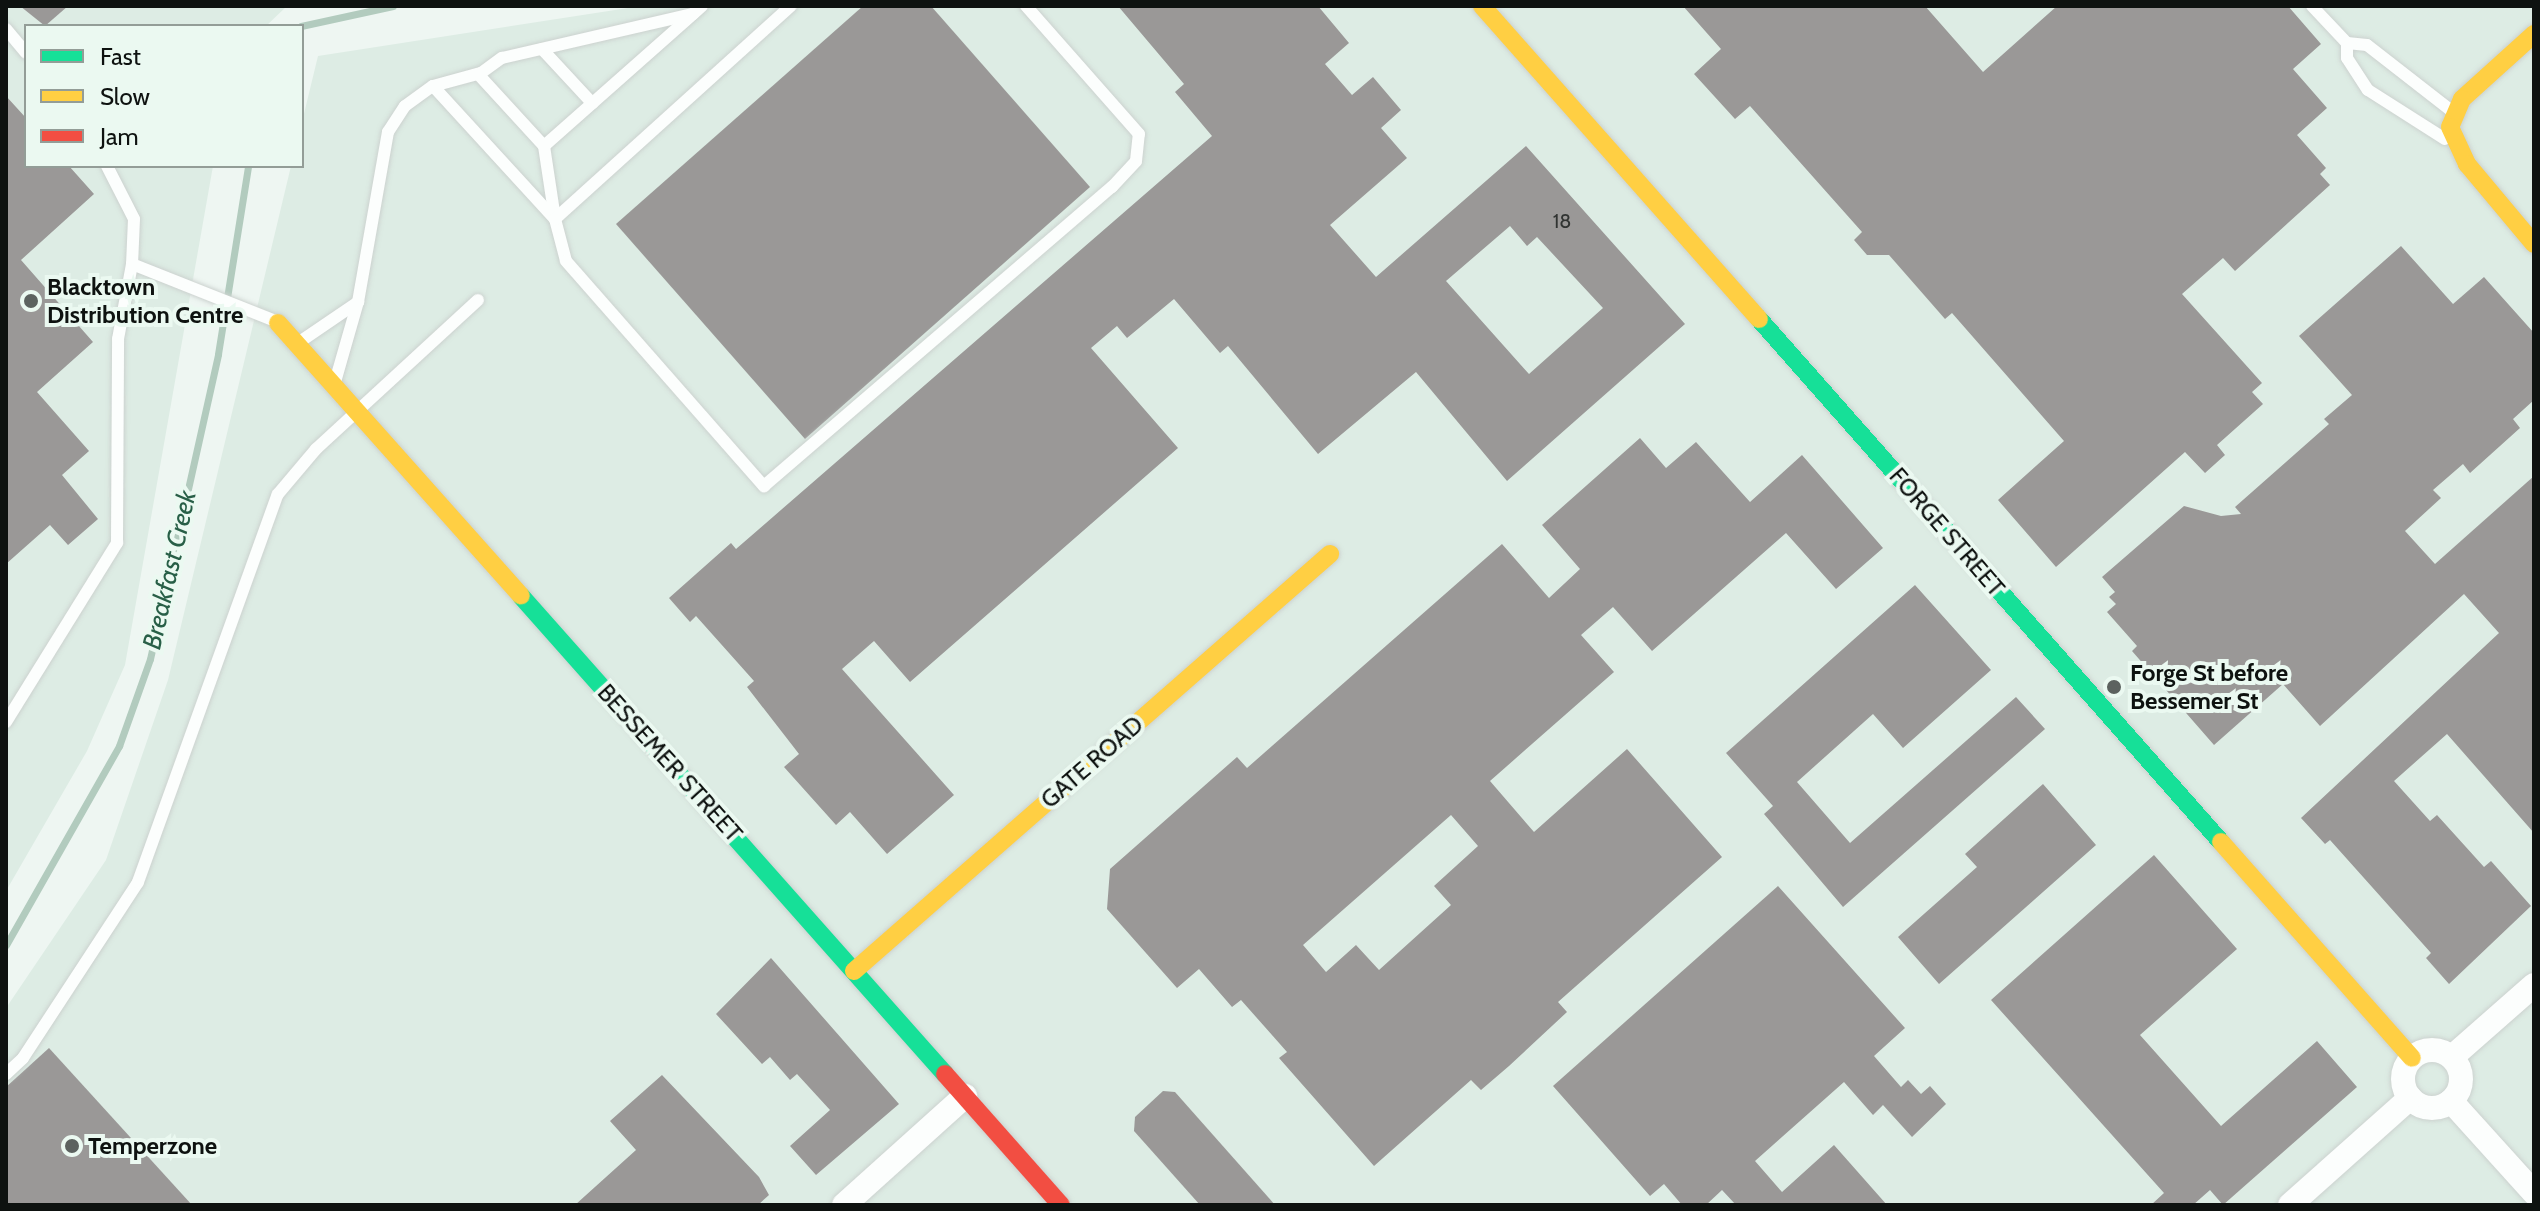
<!DOCTYPE html>
<html>
<head>
<meta charset="utf-8">
<style>
	body { margin:0 }
	#map { position:relative; width:2540px; height:1211px; overflow:hidden; background:#eef6f2; font-family:Cabin,sans-serif }
	div>[style] { position:absolute }
	[style*='--x'] { left:calc(var(--x)*1px); top:calc(var(--y)*1px); width:calc(var(--w)*1px); rotate:calc(var(--a)*1deg) }
	.built>* { inset:0; background:#ddece4 }
	.stream>* { height:7px; margin:-3.5px; padding:0 3.5px; transform-origin:3.5px; border-radius:3.5px; background:#b2cbbe }
	.building>* { inset:0; background:#9a9897 }
	.roads { filter:drop-shadow(0 0 2px #ccd2cf) drop-shadow(0 0 2px #ccd2cf) }
	.lane>* { height:12px; margin:-6px; padding:0 6px; transform-origin:6px; border-radius:6px; background:#fcfefd }
	.street>* { height:24px; margin:-12px; padding:0 12px; transform-origin:12px; border-radius:12px; background:#fcfefd }
	.street>.ring { margin:-12px; padding:0; box-sizing:content-box; background:none; border:24px solid #fcfefd; border-radius:50% }
	.fast>* { height:18px; margin:-9px; padding:0 9px; transform-origin:9px; border-radius:9px; background:#16e098 }
	.slow>* { height:18px; margin:-9px; padding:0 9px; transform-origin:9px; border-radius:9px; background:#ffcf43 }
	.jam>* { height:18px; margin:-9px; padding:0 9px; transform-origin:9px; border-radius:9px; background:#f24e42 }
	.dots>* { width:22px; height:22px; translate:-50% -50%; box-sizing:border-box; border:4px solid #ebf9f1; border-radius:50% }
	span { translate:-50% -50%; white-space:nowrap; text-align:center; line-height:1.15; -webkit-text-stroke:8px #ebf9f1; paint-order:stroke }
	.number-label { font-size:20px; color:#313432 }
	.number-label span { -webkit-text-stroke-width:0 }
	.poi-label { font-size:24px; color:#0e1210; font-weight:700 }
	.left { translate:0 -50%; text-align:left }
	.street-label { font-size:24px; color:#0e1210 }
	.water-label { font-size:26px; color:#285f47; font-style:italic }
	.frame { position:absolute; inset:0; border:8px solid #0e1210; pointer-events:none }
	.legend { position:absolute; left:24px; top:24px; width:280px; height:144px; box-sizing:border-box; background:#ebf9f1; border:2px solid #939d97; margin:0; padding:10px 14px; list-style:none; font-size:24px; color:#0e1210 }
	.legend li { display:flex; align-items:center; gap:16px; height:40px }
	.legend b { width:40px; border:2px solid #939d97 }
</style>
</head>
<body>
<div id="map">
	<div class="built">
		<div style="clip-path:polygon(6px 6px,287px 6px,266px 26px,26px 26px,26px 166px,213px 166px,125px 665px,87px 751px,6px 891px)"></div>
		<div style="clip-path:polygon(641px 6px,2534px 6px,2534px 1205px,6px 1205px,6px 1008px,106px 860px,168px 680px,291px 166px,302px 166px,302px 122px,318px 56px)"></div>
	</div>
	<div class="stream">
		<div style="--x:301;--y:26;--w:94;--a:-12.3"></div>
		<div style="--x:6;--y:945;--w:229;--a:-60.4"></div>
		<div style="--x:119;--y:746;--w:92;--a:-70.4"></div>
		<div style="--x:150;--y:659;--w:312;--a:-77.4"></div>
		<div style="--x:218;--y:354;--w:190;--a:-80.9"></div>
	</div>
	<div class="building">
		<div style="clip-path:polygon(20px 6px,68px 6px,45px 26px)"></div>
		<div style="clip-path:polygon(863px 6px,931px 6px,1090px 187px,805px 439px,616px 224px)"></div>
		<div style="clip-path:polygon(evenodd,1118px 6px,1318px 6px,1349px 43px,1325px 64px,1352px 95px,1373px 77px,1401px 110px,1381px 128px,1407px 158px,1330px 225px,1376px 277px,1526px 146px,1685px 324px,1507px 481px,1416px 372px,1318px 454px,1228px 346px,1220px 353px,1174px 299px,1127px 338px,1117px 326px,1091px 348px,1178px 448px,910px 682px,874px 641px,842px 669px,954px 795px,887px 854px,850px 812px,836px 825px,784px 767px,799px 754px,747px 687px,754px 681px,696px 616px,690px 622px,669px 598px,731px 543px,736px 549px,1212px 136px,1175px 92px,1184px 84px,1118px 6px,1510px 226px,1527px 246px,1537px 237px,1603px 308px,1529px 374px,1446px 281px,1510px 226px)"></div>
		<div style="clip-path:polygon(1683px 6px,1925px 6px,1983px 72px,2057px 6px,2288px 6px,2321px 44px,2293px 69px,2327px 108px,2297px 135px,2326px 168px,2320px 174px,2330px 185px,2235px 271px,2223px 258px,2182px 294px,2262px 383px,2252px 392px,2263px 404px,2217px 445px,2225px 455px,2205px 473px,2185px 452px,2056px 567px,1998px 500px,2064px 441px,1952px 313px,1945px 319px,1889px 255px,1867px 255px,1854px 240px,1862px 232px,1750px 106px,1735px 119px,1694px 74px,1721px 49px)"></div>
		<div style="clip-path:polygon(6px 96px,26px 118px,26px 166px,69px 166px,94px 194px,21px 260px,93px 342px,37px 392px,89px 451px,62px 475px,98px 519px,68px 545px,50px 525px,6px 564px)"></div>
		<div style="clip-path:polygon(2401px 246px,2453px 304px,2484px 277px,2534px 333px,2534px 400px,2513px 419px,2520px 428px,2470px 473px,2463px 464px,2433px 490px,2441px 498px,2405px 531px,2435px 564px,2534px 476px,2534px 833px,2447px 734px,2394px 781px,2430px 821px,2437px 815px,2484px 867px,2491px 861px,2531px 906px,2449px 984px,2426px 958px,2431px 953px,2330px 840px,2325px 844px,2301px 818px,2499px 633px,2464px 594px,2320px 726px,2283px 684px,2214px 745px,2132px 651px,2137px 646px,2107px 612px,2116px 604px,2109px 597px,2115px 592px,2102px 577px,2184px 506px,2221px 516px,2241px 514px,2235px 507px,2329px 424px,2324px 419px,2352px 395px,2299px 336px)"></div>
		<div style="clip-path:polygon(evenodd,1640px 438px,1666px 468px,1696px 442px,1750px 502px,1802px 455px,1883px 548px,1836px 589px,1786px 533px,1652px 651px,1613px 607px,1581px 635px,1614px 672px,1490px 781px,1534px 832px,1627px 749px,1722px 857px,1558px 1002px,1567px 1012px,1509px 1066px,1481px 1090px,1471px 1080px,1374px 1166px,1279px 1058px,1287px 1052px,1241px 1000px,1232px 1007px,1199px 969px,1177px 988px,1107px 909px,1110px 869px,1237px 757px,1247px 768px,1502px 544px,1549px 598px,1580px 569px,1542px 525px,1640px 438px,1451px 815px,1478px 846px,1434px 886px,1451px 905px,1379px 970px,1356px 945px,1326px 972px,1303px 945px,1451px 815px)"></div>
		<div style="clip-path:polygon(1915px 585px,1991px 670px,1903px 748px,1873px 714px,1797px 782px,1850px 843px,2016px 697px,2045px 729px,1843px 907px,1764px 814px,1773px 806px,1726px 753px)"></div>
		<div style="clip-path:polygon(2043px 784px,2096px 845px,1939px 984px,1898px 937px,1977px 867px,1965px 854px)"></div>
		<div style="clip-path:polygon(2154px 855px,2237px 949px,2140px 1035px,2221px 1126px,2317px 1041px,2357px 1087px,2223px 1205px,2210px 1190px,2193px 1205px,2151px 1205px,2164px 1193px,1991px 1000px)"></div>
		<div style="clip-path:polygon(1778px 886px,1905px 1028px,1874px 1056px,1901px 1087px,1908px 1080px,1921px 1094px,1930px 1086px,1946px 1104px,1912px 1137px,1883px 1105px,1873px 1115px,1844px 1082px,1755px 1161px,1782px 1192px,1834px 1145px,1887px 1205px,1736px 1205px,1722px 1190px,1706px 1205px,1682px 1205px,1664px 1184px,1650px 1196px,1553px 1086px)"></div>
		<div style="clip-path:polygon(771px 958px,899px 1104px,816px 1175px,790px 1146px,830px 1110px,797px 1074px,790px 1080px,770px 1057px,762px 1064px,716px 1014px)"></div>
		<div style="clip-path:polygon(49px 1048px,192px 1205px,6px 1205px,6px 1087px)"></div>
		<div style="clip-path:polygon(662px 1075px,759px 1177px,769px 1195px,758px 1205px,575px 1205px,636px 1150px,610px 1121px)"></div>
		<div style="clip-path:polygon(1163px 1091px,1175px 1092px,1275px 1205px,1200px 1205px,1134px 1131px,1135px 1117px)"></div>
	</div>
	<div class="roads">
		<div class="lane">
			<div style="--x:2312;--y:6;--w:51;--a:46.6"></div>
			<div style="--x:2347;--y:43;--w:20;--a:6"></div>
			<div style="--x:2367;--y:45;--w:109;--a:37.9"></div>
			<div style="--x:6;--y:29;--w:31;--a:50"></div>
			<div style="--x:2347;--y:43;--w:15;--a:90"></div>
			<div style="--x:2347;--y:58;--w:38;--a:57"></div>
			<div style="--x:2368;--y:90;--w:91;--a:32.5"></div>
			<div style="--x:542;--y:49;--w:74;--a:47.2"></div>
			<div style="--x:478;--y:74;--w:98;--a:47.5"></div>
			<div style="--x:544;--y:146;--w:74;--a:81.4"></div>
			<div style="--x:433;--y:86;--w:180;--a:47.5"></div>
			<div style="--x:555;--y:219;--w:43;--a:75.3"></div>
			<div style="--x:566;--y:261;--w:300;--a:48.7"></div>
			<div style="--x:764;--y:486;--w:459;--a:-40.7"></div>
			<div style="--x:1112;--y:187;--w:35;--a:-47"></div>
			<div style="--x:1136;--y:161;--w:27;--a:-84"></div>
			<div style="--x:1139;--y:134;--w:171;--a:-131.4"></div>
			<div style="--x:544;--y:146;--w:196;--a:-41.5"></div>
			<div style="--x:107;--y:166;--w:59;--a:63"></div>
			<div style="--x:134;--y:219;--w:45;--a:92.5"></div>
			<div style="--x:132;--y:264;--w:154;--a:21.7"></div>
			<div style="--x:555;--y:219;--w:318;--a:-42.1"></div>
			<div style="--x:298;--y:343;--w:73;--a:-34.3"></div>
			<div style="--x:335;--y:382;--w:83;--a:-74"></div>
			<div style="--x:358;--y:302;--w:173;--a:-80"></div>
			<div style="--x:388;--y:132;--w:31;--a:-57"></div>
			<div style="--x:405;--y:106;--w:34;--a:-36"></div>
			<div style="--x:433;--y:86;--w:50;--a:-15.2"></div>
			<div style="--x:481;--y:73;--w:26;--a:-36"></div>
			<div style="--x:502;--y:58;--w:196;--a:-13"></div>
			<div style="--x:693;--y:14;--w:12;--a:-42"></div>
			<div style="--x:6;--y:722;--w:211;--a:-58.2"></div>
			<div style="--x:117;--y:543;--w:204;--a:-89.7"></div>
			<div style="--x:118;--y:339;--w:76;--a:-79.4"></div>
			<div style="--x:6;--y:1074;--w:23;--a:-43"></div>
			<div style="--x:23;--y:1058;--w:210;--a:-56.8"></div>
			<div style="--x:138;--y:882;--w:412;--a:-70.2"></div>
			<div style="--x:278;--y:494;--w:59;--a:-49.8"></div>
			<div style="--x:316;--y:449;--w:220;--a:-42.6"></div>
		</div>
		<div class="street">
			<div class="ring" style="left:2403px;top:1050px;width:34px;height:34px"></div>
			<div style="--x:2452;--y:1057;--w:109;--a:-41.3"></div>
			<div style="--x:2451;--y:1101;--w:124;--a:47.9"></div>
			<div style="--x:844;--y:1205;--w:163;--a:-42"></div>
			<div style="--x:2290;--y:1205;--w:161;--a:-41.7"></div>
		</div>
		<div class="fast">
			<div style="--x:1759;--y:319;--w:698;--a:48.54"></div>
			<div style="--x:521;--y:596;--w:639;--a:48.43"></div>
		</div>
		<div class="slow">
			<div style="--x:1482;--y:6;--w:418;--a:48.5"></div>
			<div style="--x:2534;--y:34;--w:97;--a:137.9"></div>
			<div style="--x:2462;--y:99;--w:30;--a:113"></div>
			<div style="--x:2450;--y:127;--w:41;--a:65.3"></div>
			<div style="--x:2467;--y:164;--w:104;--a:50.1"></div>
			<div style="--x:278;--y:323;--w:365;--a:48.3"></div>
			<div style="--x:2221;--y:842;--w:288;--a:48.5"></div>
			<div style="--x:854;--y:971;--w:633;--a:-41.22"></div>
		</div>
		<div class="jam">
			<div style="--x:945;--y:1074;--w:175;--a:48.5"></div>
		</div>
	</div>
	<div class="dots">
		<div style="left:31px;top:301px;background:#5c625f"></div>
		<div style="left:2114px;top:687px;background:#5c625f"></div>
		<div style="left:72px;top:1146px;background:#5c625f"></div>
	</div>
	<div class="number-label">
		<span style="left:1562px;top:221px">18</span>
	</div>
	<div class="poi-label">
		<span class="left" style="left:47px;top:301px">Blacktown<br>Distribution Centre</span>
		<span class="left" style="left:2130px;top:687px">Forge St before<br>Bessemer St</span>
		<span class="left" style="left:88px;top:1146px">Temperzone</span>
	</div>
	<div class="street-label">
		<span style="left:1947px;top:532px;rotate:49deg">FORGE STREET</span>
		<span style="left:1092px;top:762px;rotate:-41deg">GATE ROAD</span>
		<span style="left:670px;top:763px;rotate:48deg">BESSEMER STREET</span>
	</div>
	<div class="water-label">
		<span style="left:170px;top:570px;rotate:-77deg">Breakfast Creek</span>
	</div>
	<div class="frame"></div>
	<ul class="legend">
	<li><b style="height:10px;background:#16e098"></b>Fast</li>
	<li><b style="height:10px;background:#ffcf43"></b>Slow</li>
	<li><b style="height:10px;background:#f24e42"></b>Jam</li>
	</ul>
</div>
</body>
</html>
